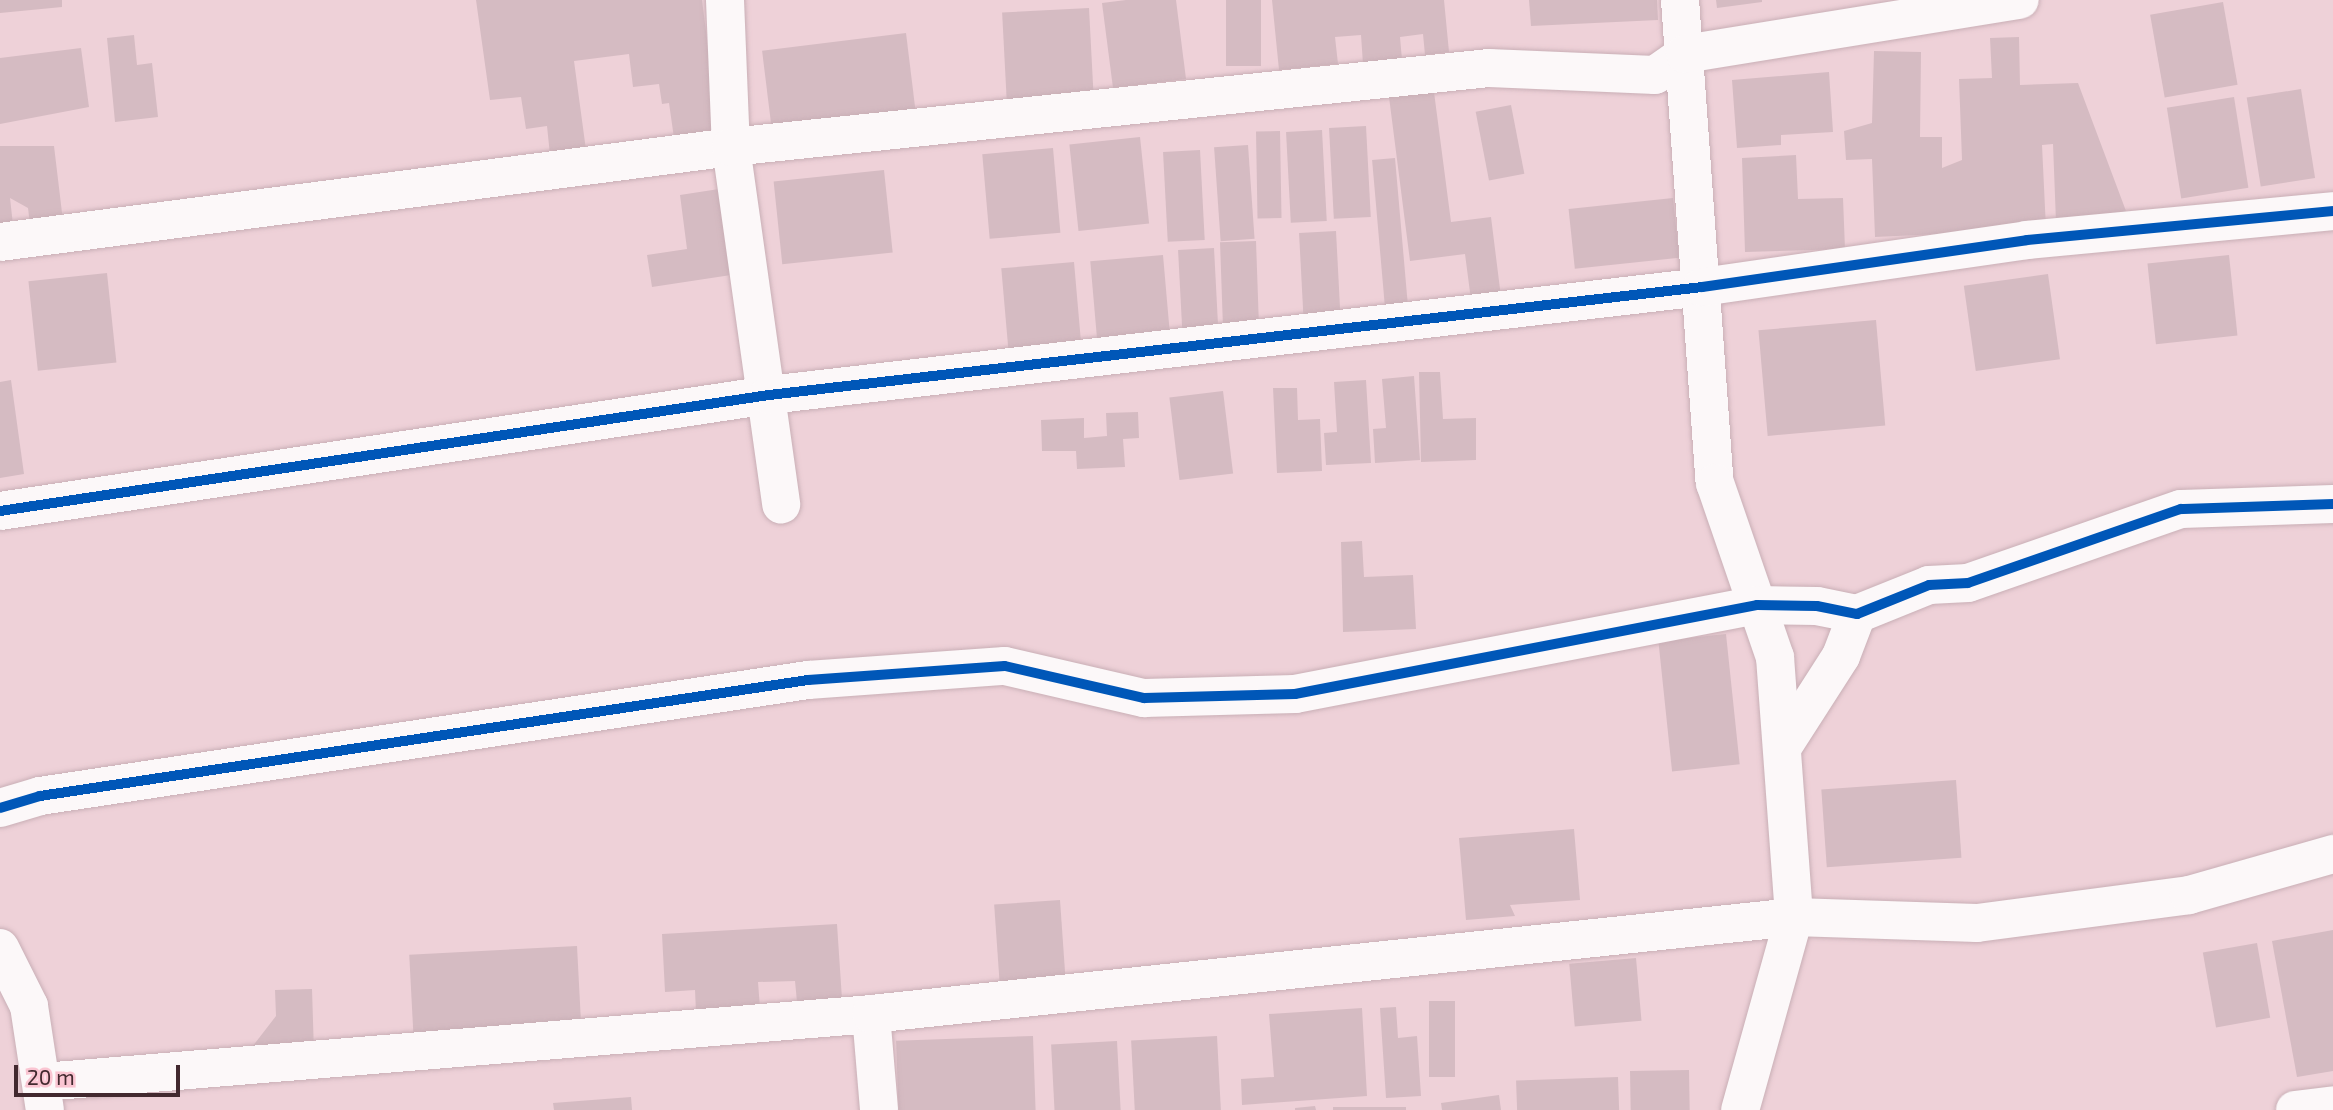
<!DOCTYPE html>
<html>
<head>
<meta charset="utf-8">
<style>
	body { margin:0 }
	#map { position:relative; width:2333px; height:1110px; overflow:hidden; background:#eed1d8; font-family:"Exo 2",sans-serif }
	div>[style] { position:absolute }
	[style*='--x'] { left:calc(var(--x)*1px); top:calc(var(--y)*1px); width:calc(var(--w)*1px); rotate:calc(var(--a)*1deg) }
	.building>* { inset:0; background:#d5bbc2; transform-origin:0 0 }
	.roads { filter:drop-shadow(0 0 2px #c9afb6) drop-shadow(0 0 2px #c9afb6) }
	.minor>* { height:38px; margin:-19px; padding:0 19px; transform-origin:19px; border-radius:19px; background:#fcf8f9 }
	.cycleway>* { height:10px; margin:-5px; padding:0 5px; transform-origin:5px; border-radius:5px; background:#0057b8 }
	span { translate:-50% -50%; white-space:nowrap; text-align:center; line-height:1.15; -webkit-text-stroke:7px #fac5d2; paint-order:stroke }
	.scale { position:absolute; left:14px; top:1065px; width:166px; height:32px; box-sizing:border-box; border:4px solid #42292f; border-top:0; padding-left:9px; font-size:21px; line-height:24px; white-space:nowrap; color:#42292f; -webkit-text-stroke:5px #fac5d2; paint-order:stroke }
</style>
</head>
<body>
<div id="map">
	<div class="building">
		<div style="clip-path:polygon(0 0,62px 0,62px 7px,0 13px)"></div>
		<div style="clip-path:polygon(476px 0,702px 0,719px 133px,674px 138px,669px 103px,662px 104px,659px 84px,633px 87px,629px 54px,574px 61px,586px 150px,550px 155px,547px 126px,526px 129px,521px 97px,490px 100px)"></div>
		<div style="clip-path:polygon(1126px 0,1176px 0,1186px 79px,1113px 88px,1102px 3px)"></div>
		<div style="left:1226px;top:0;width:35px;height:66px"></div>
		<div style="clip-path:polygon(1272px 0,1444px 0,1449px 52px,1425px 55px,1423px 34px,1400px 37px,1402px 60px,1363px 64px,1361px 35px,1335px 37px,1338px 64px,1279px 70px)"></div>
		<div style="clip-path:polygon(1529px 0,1657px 0,1658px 20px,1531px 26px)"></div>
		<div style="clip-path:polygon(1716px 0,1762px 0,1762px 2px,1717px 8px)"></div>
		<div style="left:2223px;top:2px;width:84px;height:74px;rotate:80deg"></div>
		<div style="left:1089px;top:8px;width:89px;height:87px;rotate:87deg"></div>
		<div style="left:906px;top:33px;width:80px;height:145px;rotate:83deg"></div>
		<div style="clip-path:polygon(134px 35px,137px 65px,152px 63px,158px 117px,115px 122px,107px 38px)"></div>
		<div style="clip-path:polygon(2019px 37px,2020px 85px,2078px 83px,2129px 219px,2056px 222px,2053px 144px,2042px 145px,2046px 229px,1875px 237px,1872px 159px,1846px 160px,1844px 131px,1872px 123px,1874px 51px,1921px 52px,1920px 137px,1942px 137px,1942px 168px,1962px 160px,1959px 79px,1992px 78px,1990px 38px)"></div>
		<div style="clip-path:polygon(81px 48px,89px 107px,0 124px,0 58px)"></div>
		<div style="clip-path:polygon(1829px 72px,1833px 132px,1781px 135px,1781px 145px,1737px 148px,1732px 80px)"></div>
		<div style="left:2301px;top:89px;width:90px;height:55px;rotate:81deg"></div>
		<div style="clip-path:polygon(1434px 92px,1451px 222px,1491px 217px,1501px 297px,1471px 300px,1465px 254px,1410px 261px,1389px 97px)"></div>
		<div style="left:2234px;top:97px;width:92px;height:68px;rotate:81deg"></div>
		<div style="left:1511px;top:105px;width:70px;height:36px;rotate:79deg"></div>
		<div style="left:1366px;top:126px;width:91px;height:37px;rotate:87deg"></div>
		<div style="left:1322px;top:130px;width:91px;height:36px;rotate:87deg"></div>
		<div style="left:1280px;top:131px;width:87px;height:24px;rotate:89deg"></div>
		<div style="left:1140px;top:137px;width:87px;height:71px;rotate:84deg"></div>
		<div style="left:1248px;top:145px;width:94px;height:34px;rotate:86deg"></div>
		<div style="clip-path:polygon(0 146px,54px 146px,63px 221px,30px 224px,28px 208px,10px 198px,13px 225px,0 227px)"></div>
		<div style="left:1053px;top:148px;width:85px;height:71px;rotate:85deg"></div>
		<div style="left:1200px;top:150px;width:90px;height:37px;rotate:87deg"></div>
		<div style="clip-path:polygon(1796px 155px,1798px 199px,1843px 198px,1845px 249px,1745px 252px,1742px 158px)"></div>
		<div style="left:1395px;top:158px;width:149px;height:23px;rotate:85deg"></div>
		<div style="left:884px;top:170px;width:83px;height:111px;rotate:84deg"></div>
		<div style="clip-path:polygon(719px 189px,731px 275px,652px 287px,647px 255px,687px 249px,680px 195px)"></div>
		<div style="left:1673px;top:198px;width:60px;height:105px;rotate:84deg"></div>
		<div style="left:1336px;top:231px;width:91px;height:37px;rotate:87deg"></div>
		<div style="left:1256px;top:241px;width:92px;height:36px;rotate:88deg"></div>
		<div style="left:1214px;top:248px;width:91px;height:36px;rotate:87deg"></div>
		<div style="left:1163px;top:255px;width:88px;height:73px;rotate:85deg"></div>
		<div style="left:2229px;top:255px;width:81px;height:82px;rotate:84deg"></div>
		<div style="left:1074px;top:262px;width:88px;height:73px;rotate:85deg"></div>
		<div style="left:107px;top:273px;width:90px;height:79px;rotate:84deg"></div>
		<div style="left:2048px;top:274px;width:86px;height:85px;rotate:82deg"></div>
		<div style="left:1876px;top:320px;width:106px;height:118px;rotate:85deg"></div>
		<div style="clip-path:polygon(1419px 372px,1440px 372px,1443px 419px,1476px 418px,1476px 460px,1421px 462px)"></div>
		<div style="clip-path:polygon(1414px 376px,1420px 460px,1375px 463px,1373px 429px,1386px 428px,1382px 379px)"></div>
		<div style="clip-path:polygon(11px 380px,24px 474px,0 478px,0 382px)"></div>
		<div style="clip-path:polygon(1366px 380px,1371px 463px,1326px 465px,1324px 433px,1337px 432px,1334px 382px)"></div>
		<div style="clip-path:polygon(1273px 388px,1297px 388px,1298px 420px,1320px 419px,1322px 471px,1277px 473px)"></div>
		<div style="left:1223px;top:391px;width:83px;height:54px;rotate:83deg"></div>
		<div style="clip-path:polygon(1138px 412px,1139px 438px,1123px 439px,1125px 467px,1077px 469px,1076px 451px,1042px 451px,1041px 420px,1084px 418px,1084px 438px,1107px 436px,1106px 413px)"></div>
		<div style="clip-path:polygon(1362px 541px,1364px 577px,1413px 575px,1416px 629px,1343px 632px,1341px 542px)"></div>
		<div style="left:1726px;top:634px;width:131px;height:68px;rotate:84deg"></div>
		<div style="left:1956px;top:780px;width:78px;height:135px;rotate:86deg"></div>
		<div style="clip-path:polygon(1574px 829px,1580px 900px,1510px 905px,1515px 916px,1466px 920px,1459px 838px)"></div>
		<div style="left:1060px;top:900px;width:79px;height:66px;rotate:86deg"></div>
		<div style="clip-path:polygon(837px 924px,842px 999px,797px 1002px,795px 981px,758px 982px,760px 1008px,696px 1012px,695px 990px,665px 992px,662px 934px)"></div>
		<div style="clip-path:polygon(2333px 930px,2333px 1071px,2297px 1077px,2272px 941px)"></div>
		<div style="left:2257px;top:943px;width:76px;height:55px;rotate:80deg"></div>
		<div style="left:577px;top:946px;width:87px;height:168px;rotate:87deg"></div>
		<div style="left:1636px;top:958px;width:63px;height:67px;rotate:85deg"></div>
		<div style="clip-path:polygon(312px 989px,314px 1053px,246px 1055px,276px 1016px,275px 990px)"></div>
		<div style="left:1429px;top:1001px;width:26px;height:76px"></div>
		<div style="clip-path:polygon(1396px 1007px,1398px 1038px,1417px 1036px,1421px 1096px,1386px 1098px,1380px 1008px)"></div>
		<div style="clip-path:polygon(1362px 1008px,1367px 1096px,1242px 1105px,1241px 1079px,1274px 1077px,1269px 1014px)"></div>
		<div style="left:1033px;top:1036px;width:74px;height:137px;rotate:88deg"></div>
		<div style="left:1217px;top:1036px;width:74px;height:86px;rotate:87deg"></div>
		<div style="left:1117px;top:1041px;width:69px;height:66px;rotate:87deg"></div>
		<div style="left:1689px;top:1070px;width:40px;height:59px;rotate:89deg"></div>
		<div style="left:1618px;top:1077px;width:33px;height:102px;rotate:88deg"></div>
		<div style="clip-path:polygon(1499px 1095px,1501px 1110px,1442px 1110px,1441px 1103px)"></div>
		<div style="clip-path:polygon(631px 1097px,632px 1110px,554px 1110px,553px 1103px)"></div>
		<div style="clip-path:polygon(1315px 1106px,1316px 1110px,1295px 1110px,1295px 1108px)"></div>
		<div style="left:1333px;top:1107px;width:73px;height:3px"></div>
	</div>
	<div class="roads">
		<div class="minor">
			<div style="--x:725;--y:0;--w:147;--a:87.7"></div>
			<div style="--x:731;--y:147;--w:361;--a:82"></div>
			<div style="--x:1680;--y:0;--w:484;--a:85.9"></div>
			<div style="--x:1715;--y:483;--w:184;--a:71"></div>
			<div style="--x:1775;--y:657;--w:261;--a:85.8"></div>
			<div style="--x:1794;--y:917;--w:200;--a:105.6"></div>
			<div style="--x:0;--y:242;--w:737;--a:-7.4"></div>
			<div style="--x:731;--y:147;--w:762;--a:-5.95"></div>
			<div style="--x:1489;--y:68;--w:166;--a:2.4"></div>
			<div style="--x:1655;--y:75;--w:37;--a:-35"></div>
			<div style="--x:1685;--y:54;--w:339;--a:-9.2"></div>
			<div style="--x:0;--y:511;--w:778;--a:-8.58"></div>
			<div style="--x:769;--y:395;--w:939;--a:-6.6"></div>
			<div style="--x:1702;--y:287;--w:328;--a:-8.2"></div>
			<div style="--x:2027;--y:240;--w:307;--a:-5.4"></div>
			<div style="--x:1782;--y:748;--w:109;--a:-57.3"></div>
			<div style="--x:1841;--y:656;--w:45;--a:-69.1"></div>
			<div style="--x:0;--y:808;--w:42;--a:-16.7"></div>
			<div style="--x:40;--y:796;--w:777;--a:-8.59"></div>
			<div style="--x:808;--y:680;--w:197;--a:-4.1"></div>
			<div style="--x:1005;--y:666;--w:143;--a:13"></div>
			<div style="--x:1144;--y:698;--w:151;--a:-1.5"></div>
			<div style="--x:1295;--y:694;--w:470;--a:-10.9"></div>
			<div style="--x:1757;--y:605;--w:60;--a:1"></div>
			<div style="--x:1817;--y:606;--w:41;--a:11.3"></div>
			<div style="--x:1857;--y:614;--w:78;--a:-21.9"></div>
			<div style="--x:1929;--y:585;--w:39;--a:-3"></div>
			<div style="--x:1968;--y:583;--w:225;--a:-19.2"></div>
			<div style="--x:2181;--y:509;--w:152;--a:-1.9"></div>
			<div style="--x:0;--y:948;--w:65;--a:63.4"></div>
			<div style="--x:29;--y:1006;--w:105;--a:81.3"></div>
			<div style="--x:871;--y:1014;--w:96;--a:85.2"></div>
			<div style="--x:43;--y:1082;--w:831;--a:-4.69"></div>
			<div style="--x:871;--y:1014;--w:928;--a:-6"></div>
			<div style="--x:1794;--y:917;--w:183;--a:1.9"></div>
			<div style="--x:1977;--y:923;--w:214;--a:-7.5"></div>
			<div style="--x:2189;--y:895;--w:150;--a:-15.9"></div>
			<div style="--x:2295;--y:1110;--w:38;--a:-7"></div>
		</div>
	</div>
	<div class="cycleway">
		<div style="--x:0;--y:511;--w:778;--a:-8.58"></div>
		<div style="--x:769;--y:395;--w:939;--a:-6.6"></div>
		<div style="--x:1702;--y:287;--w:328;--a:-8.2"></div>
		<div style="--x:2027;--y:240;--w:307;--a:-5.4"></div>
		<div style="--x:0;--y:808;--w:42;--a:-16.7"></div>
		<div style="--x:40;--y:796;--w:777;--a:-8.59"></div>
		<div style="--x:808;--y:680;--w:197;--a:-4.1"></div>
		<div style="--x:1005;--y:666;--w:143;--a:13"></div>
		<div style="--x:1144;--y:698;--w:151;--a:-1.5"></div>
		<div style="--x:1295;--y:694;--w:470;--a:-10.9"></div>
		<div style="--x:1757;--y:605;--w:60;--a:1"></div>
		<div style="--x:1817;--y:606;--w:41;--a:11.3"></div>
		<div style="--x:1857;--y:614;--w:78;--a:-21.9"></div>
		<div style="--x:1929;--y:585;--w:39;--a:-3"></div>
		<div style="--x:1968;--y:583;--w:225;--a:-19.2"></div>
		<div style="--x:2181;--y:509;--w:152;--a:-1.9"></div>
	</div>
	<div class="scale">20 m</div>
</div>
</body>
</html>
